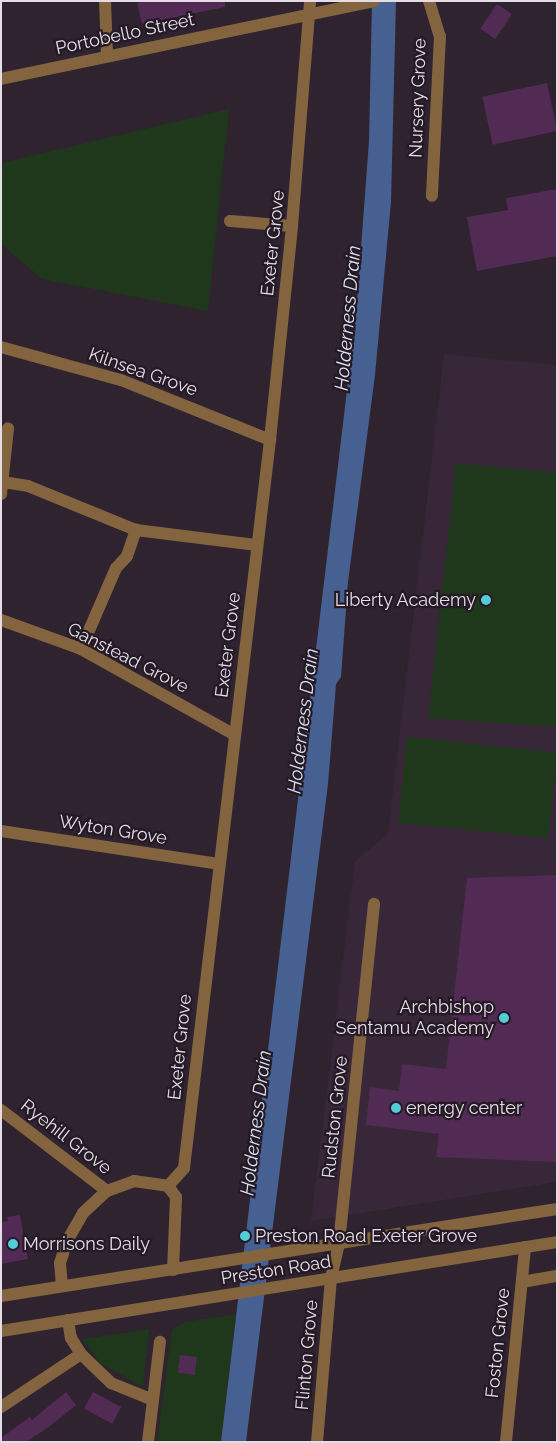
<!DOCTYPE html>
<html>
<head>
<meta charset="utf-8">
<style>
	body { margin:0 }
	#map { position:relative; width:558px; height:1443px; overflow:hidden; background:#2e232e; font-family:Raleway,sans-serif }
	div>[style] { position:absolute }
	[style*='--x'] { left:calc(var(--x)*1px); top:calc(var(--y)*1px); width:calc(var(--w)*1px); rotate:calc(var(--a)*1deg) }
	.built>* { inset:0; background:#372738 }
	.green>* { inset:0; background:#1f381b; transform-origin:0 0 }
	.water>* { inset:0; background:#476092 }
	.building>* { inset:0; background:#522b55; transform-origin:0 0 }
	.minor>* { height:12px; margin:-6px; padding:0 6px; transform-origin:6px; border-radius:6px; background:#83643f }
	.dots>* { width:14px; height:14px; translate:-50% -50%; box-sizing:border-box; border:2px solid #241924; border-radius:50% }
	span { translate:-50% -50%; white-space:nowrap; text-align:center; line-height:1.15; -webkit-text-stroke:4.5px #241924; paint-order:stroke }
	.street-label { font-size:18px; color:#e5dde5 }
	.poi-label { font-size:18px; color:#e5dde5 }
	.right { translate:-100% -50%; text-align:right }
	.left { translate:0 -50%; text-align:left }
	.water-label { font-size:19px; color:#dae2f2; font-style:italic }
	.frame { position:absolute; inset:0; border:2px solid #e5dde5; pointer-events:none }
</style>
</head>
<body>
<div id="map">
	<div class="built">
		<div style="clip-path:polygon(444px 354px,557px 365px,557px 1182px,311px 1221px,355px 861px,388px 834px)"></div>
	</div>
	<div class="green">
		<div style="clip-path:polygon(229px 109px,208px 311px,42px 279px,1px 244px,1px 163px)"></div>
		<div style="clip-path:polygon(456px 463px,557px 473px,557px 727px,428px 718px)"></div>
		<div style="left:407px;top:737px;width:151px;height:86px;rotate:6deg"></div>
		<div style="clip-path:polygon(236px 1314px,221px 1442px,157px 1442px,172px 1329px,185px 1322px)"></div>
		<div style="clip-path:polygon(149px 1329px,143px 1387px,100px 1363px,82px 1339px)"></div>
	</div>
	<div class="water">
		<div style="clip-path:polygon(372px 1px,396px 1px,391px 202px,375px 375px,348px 582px,341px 677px,336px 684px,328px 784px,246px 1442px,221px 1442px,356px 315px,369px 141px)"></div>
	</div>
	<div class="building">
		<div style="clip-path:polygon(147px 1px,225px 1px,225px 7px,142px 24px,137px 3px)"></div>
		<div style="left:497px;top:4px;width:18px;height:30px;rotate:34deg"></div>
		<div style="left:547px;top:83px;width:49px;height:66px;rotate:78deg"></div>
		<div style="clip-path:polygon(557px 189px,557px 256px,477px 271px,467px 217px,508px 210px,506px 198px)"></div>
		<div style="clip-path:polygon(557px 875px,557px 1162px,436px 1157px,439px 1134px,366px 1125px,370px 1087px,399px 1091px,402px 1064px,446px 1069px,467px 878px)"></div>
		<div style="clip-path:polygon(20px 1215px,28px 1259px,1px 1264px,1px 1222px,8px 1221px,7px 1217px)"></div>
		<div style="left:180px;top:1355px;width:17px;height:18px;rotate:7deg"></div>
		<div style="clip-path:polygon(66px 1392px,76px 1405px,50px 1426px,26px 1442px,1px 1442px,1px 1438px,30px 1417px,32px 1420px)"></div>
		<div style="left:93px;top:1392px;width:32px;height:19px;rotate:28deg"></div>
	</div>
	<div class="minor">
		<div style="--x:105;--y:1;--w:54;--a:87.9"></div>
		<div style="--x:429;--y:1;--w:37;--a:73"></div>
		<div style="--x:440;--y:36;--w:160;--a:92.9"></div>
		<div style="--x:1;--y:79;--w:381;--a:-11.8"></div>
		<div style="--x:230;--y:221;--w:62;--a:4.6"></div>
		<div style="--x:1;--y:347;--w:124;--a:15.4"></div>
		<div style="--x:121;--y:380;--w:161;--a:21.9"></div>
		<div style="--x:3;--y:482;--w:25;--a:9"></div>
		<div style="--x:28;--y:486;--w:117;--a:22.2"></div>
		<div style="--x:136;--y:530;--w:122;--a:7.1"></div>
		<div style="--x:1;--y:494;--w:66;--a:-83.9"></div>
		<div style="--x:1;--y:620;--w:85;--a:19.9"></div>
		<div style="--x:81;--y:649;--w:176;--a:29.2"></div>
		<div style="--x:81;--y:649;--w:88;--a:-66.6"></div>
		<div style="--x:116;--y:568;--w:16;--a:-47"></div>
		<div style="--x:127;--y:556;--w:28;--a:-71"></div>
		<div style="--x:1;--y:831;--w:220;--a:8.6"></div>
		<div style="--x:1;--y:1110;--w:133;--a:37.4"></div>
		<div style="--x:107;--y:1191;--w:29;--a:-20"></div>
		<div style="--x:134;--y:1181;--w:34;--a:8"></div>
		<div style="--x:173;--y:1270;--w:73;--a:-87.6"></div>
		<div style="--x:176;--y:1197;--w:14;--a:-126"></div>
		<div style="--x:168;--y:1186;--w:24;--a:-48"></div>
		<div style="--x:184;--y:1168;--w:733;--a:-83.26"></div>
		<div style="--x:270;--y:440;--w:215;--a:-84.1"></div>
		<div style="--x:292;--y:226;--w:226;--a:-85.4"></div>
		<div style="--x:522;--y:1282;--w:36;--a:-10"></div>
		<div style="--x:62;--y:1286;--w:23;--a:-95"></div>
		<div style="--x:60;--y:1263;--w:23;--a:-72"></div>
		<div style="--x:67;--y:1241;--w:32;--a:-60"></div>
		<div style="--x:83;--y:1213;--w:33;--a:-43"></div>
		<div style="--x:1;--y:1296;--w:563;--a:-8.89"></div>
		<div style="--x:68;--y:1320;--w:18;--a:81"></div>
		<div style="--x:71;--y:1338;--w:19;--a:58"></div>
		<div style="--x:81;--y:1354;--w:42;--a:44"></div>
		<div style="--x:111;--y:1383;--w:45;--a:22"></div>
		<div style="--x:1;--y:1331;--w:563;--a:-9.09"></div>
		<div style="--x:1;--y:1407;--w:96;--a:-33.5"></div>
		<div style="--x:148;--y:1442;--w:101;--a:-83.2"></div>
		<div style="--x:317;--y:1442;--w:165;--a:-85.1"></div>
		<div style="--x:331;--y:1278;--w:36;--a:-77"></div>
		<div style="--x:339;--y:1243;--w:341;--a:-84.1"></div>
		<div style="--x:506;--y:1442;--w:196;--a:-84.4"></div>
	</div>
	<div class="dots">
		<div style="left:486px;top:600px;background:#52ccd6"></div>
		<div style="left:504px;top:1018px;background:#52ccd6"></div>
		<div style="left:396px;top:1108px;background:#52ccd6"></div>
		<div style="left:245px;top:1236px;background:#52ccd6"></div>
		<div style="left:13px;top:1244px;background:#52ccd6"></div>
	</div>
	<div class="street-label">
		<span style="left:125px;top:34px;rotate:-12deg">Portobello Street</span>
		<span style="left:418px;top:98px;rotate:-88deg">Nursery Grove</span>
		<span style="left:273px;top:243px;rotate:-84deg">Exeter Grove</span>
		<span style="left:143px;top:372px;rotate:19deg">Kilnsea Grove</span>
		<span style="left:228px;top:645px;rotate:-83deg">Exeter Grove</span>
		<span style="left:128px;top:658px;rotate:27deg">Ganstead Grove</span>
		<span style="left:113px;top:830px;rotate:9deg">Wyton Grove</span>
		<span style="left:180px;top:1047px;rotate:-84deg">Exeter Grove</span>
		<span style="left:335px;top:1117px;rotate:-84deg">Rudston Grove</span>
		<span style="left:66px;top:1137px;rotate:38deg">Ryehill Grove</span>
		<span style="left:276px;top:1270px;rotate:-9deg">Preston Road</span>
		<span style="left:498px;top:1343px;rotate:-84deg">Foston Grove</span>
		<span style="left:307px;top:1355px;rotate:-85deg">Flinton Grove</span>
	</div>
	<div class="poi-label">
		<span class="right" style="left:476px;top:600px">Liberty Academy</span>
		<span class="right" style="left:494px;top:1018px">Archbishop<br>Sentamu Academy</span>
		<span class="left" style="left:406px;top:1108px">energy center</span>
		<span class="left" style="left:255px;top:1236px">Preston Road Exeter Grove</span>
		<span class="left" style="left:23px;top:1244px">Morrisons Daily</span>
	</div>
	<div class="water-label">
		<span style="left:348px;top:318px;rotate:-85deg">Holderness Drain</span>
		<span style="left:303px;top:721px;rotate:-83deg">Holderness Drain</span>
		<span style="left:256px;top:1123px;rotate:-83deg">Holderness Drain</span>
	</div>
	<div class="frame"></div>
</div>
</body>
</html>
